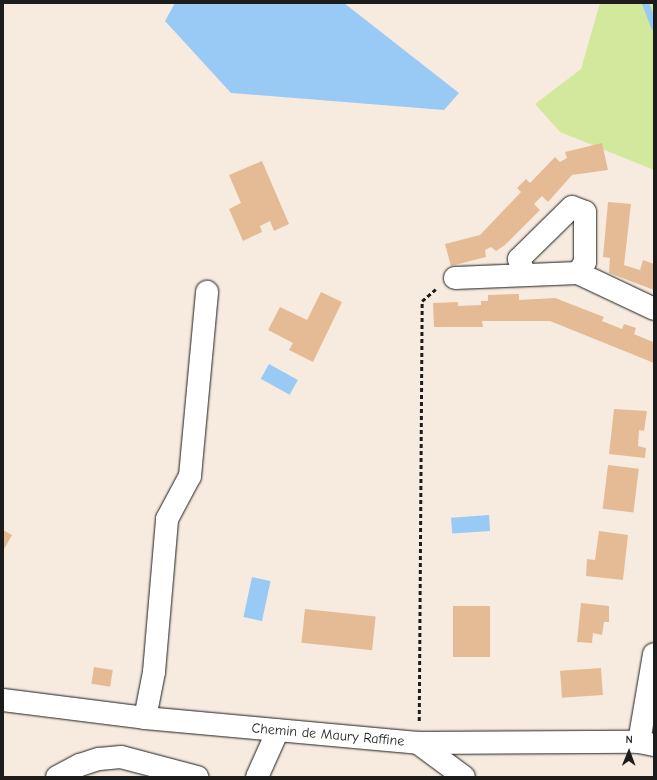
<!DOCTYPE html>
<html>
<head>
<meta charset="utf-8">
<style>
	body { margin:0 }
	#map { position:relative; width:657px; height:780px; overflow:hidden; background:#f7ebdf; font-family:"Comic Neue",sans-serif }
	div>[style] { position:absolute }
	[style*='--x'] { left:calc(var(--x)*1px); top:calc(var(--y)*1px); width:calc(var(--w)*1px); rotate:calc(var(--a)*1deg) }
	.green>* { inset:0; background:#d2e89d }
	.water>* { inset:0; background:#99caf6; transform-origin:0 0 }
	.stream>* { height:7px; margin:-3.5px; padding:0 3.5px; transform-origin:3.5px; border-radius:3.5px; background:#99caf6 }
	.building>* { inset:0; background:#e5bb95; transform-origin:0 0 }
	.path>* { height:2.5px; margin-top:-1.25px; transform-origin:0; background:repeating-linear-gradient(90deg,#1c1c1c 0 4px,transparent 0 7px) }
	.roads { filter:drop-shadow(0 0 1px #1c1c1c) drop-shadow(0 0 1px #1c1c1c) }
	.minor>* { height:22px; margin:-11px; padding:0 11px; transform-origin:11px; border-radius:11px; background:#fff }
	span { translate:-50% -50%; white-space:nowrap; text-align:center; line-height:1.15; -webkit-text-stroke:3px #fff; paint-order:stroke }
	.street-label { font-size:14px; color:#1c1c1c }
	.frame { position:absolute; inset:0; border:4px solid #1c1c1c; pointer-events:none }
	.north { position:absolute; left:609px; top:732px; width:40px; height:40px; -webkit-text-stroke:3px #fff; paint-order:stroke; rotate:1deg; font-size:11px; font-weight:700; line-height:16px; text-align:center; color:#1c1c1c }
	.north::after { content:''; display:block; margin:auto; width:14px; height:18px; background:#1c1c1c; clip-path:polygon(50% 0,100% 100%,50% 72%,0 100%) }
</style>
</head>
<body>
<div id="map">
	<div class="green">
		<div style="clip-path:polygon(600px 3px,654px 3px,654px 170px,560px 132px,535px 104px,581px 69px)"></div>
	</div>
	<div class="water">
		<div style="clip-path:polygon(175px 3px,344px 3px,459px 93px,444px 110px,231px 93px,165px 21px)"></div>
		<div style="left:269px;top:364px;width:33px;height:17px;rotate:29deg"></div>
		<div style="left:489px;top:515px;width:16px;height:38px;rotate:86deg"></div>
		<div style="left:252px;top:577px;width:19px;height:41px;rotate:12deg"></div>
	</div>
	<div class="stream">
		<div style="--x:645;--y:3;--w:25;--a:69"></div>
	</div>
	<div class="building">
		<div style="clip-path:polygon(602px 143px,608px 170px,572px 175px,548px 202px,542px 196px,534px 204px,540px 210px,505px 245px,496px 251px,491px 247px,485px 250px,486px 257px,451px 266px,445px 244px,480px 235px,521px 192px,517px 188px,526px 179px,530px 183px,555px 157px,560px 162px,567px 158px,565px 152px)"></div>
		<div style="clip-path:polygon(262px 161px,289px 224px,274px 231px,270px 221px,260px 226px,262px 232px,243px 241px,229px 209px,241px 203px,229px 175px)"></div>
		<div style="clip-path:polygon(608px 202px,631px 204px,624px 265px,640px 270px,643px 260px,654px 264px,654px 290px,609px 273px,610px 258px,603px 257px)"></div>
		<div style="clip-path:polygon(321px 292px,342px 302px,313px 362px,289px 350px,293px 343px,268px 330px,280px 307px,307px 320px)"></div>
		<div style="clip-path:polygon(519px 294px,519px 300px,555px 298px,604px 317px,602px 321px,622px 329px,624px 324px,636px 328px,634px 334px,653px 342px,654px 339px,654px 363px,550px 321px,482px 321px,483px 327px,434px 327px,433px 303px,458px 302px,458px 306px,481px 305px,481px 301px,488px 301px,488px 295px)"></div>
		<div style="clip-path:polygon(614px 409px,647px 411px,644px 431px,639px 430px,638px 446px,646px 448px,645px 458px,609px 454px)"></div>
		<div style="left:608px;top:465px;width:31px;height:44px;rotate:7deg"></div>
		<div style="clip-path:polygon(3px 530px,12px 535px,3px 551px)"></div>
		<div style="clip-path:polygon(599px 531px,628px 535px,623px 580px,586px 576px,587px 559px,595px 560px)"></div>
		<div style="clip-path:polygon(581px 603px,609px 606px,609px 622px,604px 622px,602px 635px,593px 633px,592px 643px,577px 642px)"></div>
		<div style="left:453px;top:606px;width:37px;height:51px"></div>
		<div style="left:305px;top:609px;width:71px;height:34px;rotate:6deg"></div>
		<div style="left:94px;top:667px;width:19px;height:17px;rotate:9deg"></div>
		<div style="left:601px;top:668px;width:27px;height:41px;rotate:86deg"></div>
	</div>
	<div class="path">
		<div style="--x:419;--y:721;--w:420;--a:-89.6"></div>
		<div style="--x:422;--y:301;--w:18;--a:-41"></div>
	</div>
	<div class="roads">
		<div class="minor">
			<div style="--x:525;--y:275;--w:17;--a:-111"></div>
			<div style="--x:519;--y:259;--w:74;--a:-44.5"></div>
			<div style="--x:572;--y:207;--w:14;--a:21"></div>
			<div style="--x:585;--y:212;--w:50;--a:90"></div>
			<div style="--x:585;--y:262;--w:13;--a:122"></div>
			<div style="--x:455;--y:278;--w:123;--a:-2.3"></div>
			<div style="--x:578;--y:273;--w:84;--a:25.3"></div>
			<div style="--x:3;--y:700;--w:143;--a:7.2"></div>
			<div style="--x:145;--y:718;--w:274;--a:5.2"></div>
			<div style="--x:418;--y:743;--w:221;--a:-0.3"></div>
			<div style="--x:639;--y:742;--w:15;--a:11"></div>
			<div style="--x:145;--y:718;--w:47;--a:-78.9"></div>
			<div style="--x:154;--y:672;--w:154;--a:-85.1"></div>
			<div style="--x:167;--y:519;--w:49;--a:-61.9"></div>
			<div style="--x:190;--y:476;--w:185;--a:-84.7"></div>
			<div style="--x:639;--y:742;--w:89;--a:-80.3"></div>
			<div style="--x:418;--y:743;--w:57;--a:36.5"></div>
			<div style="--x:57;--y:777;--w:26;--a:-28"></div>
			<div style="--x:80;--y:765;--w:20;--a:-18"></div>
			<div style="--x:99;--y:759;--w:22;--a:-5"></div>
			<div style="--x:121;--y:757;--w:79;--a:14.7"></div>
			<div style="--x:257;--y:777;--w:51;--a:-65.9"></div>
		</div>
	</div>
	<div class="street-label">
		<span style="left:328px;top:735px;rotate:5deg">Chemin de Maury Raffine</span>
	</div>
	<div class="frame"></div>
	<div class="north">N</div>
</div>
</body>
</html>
